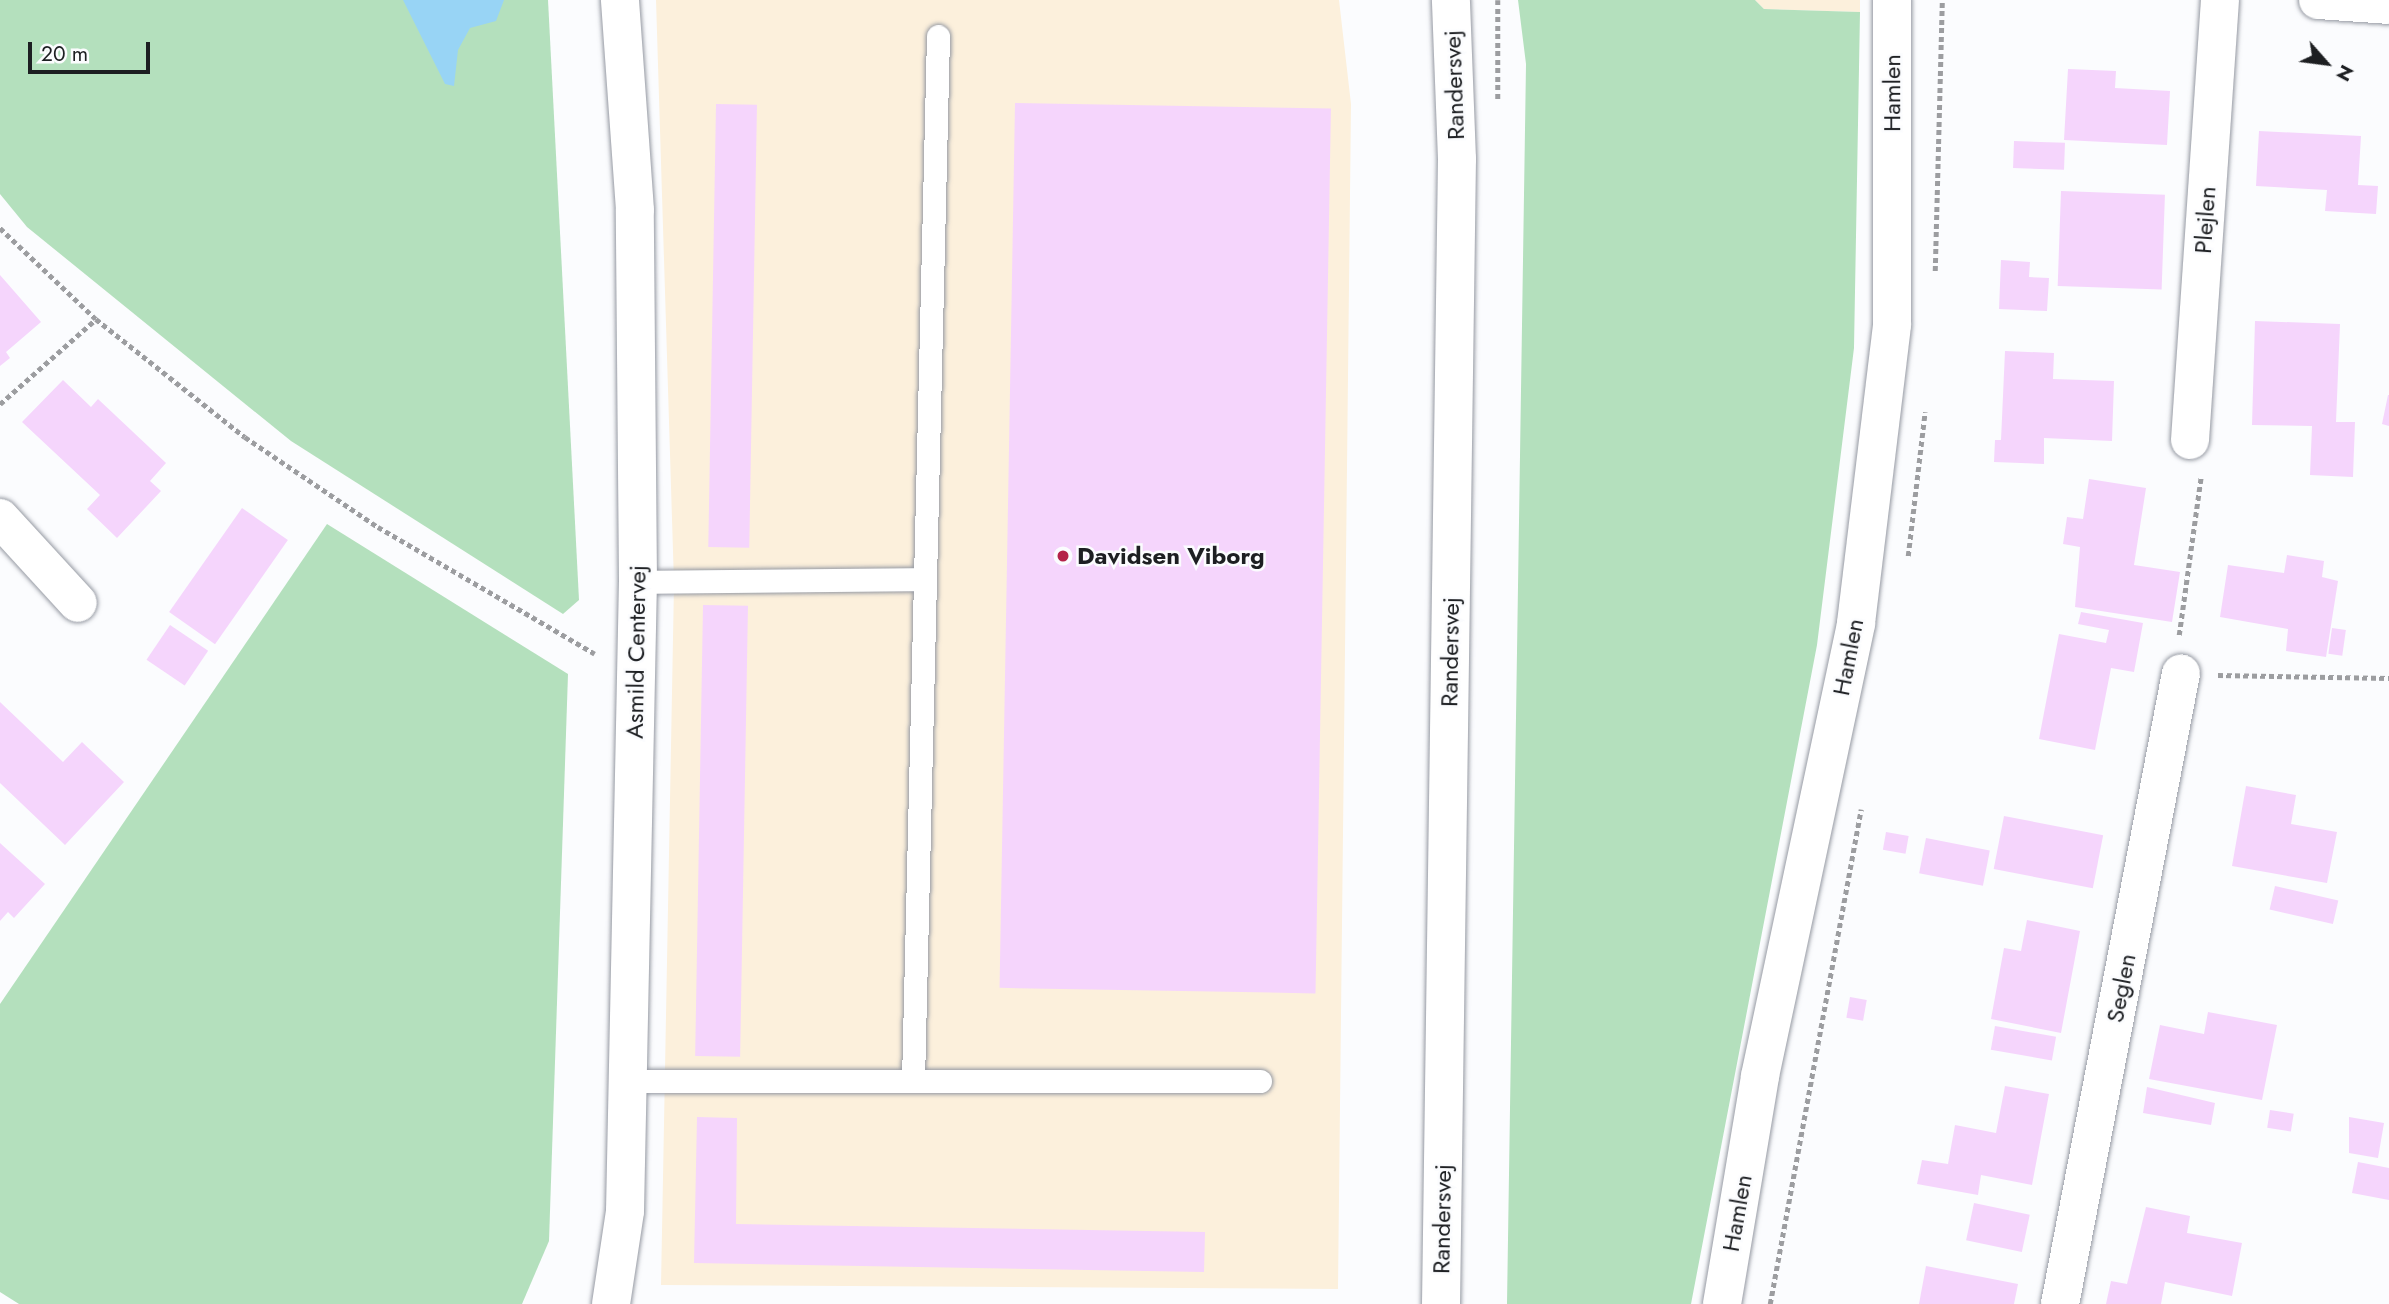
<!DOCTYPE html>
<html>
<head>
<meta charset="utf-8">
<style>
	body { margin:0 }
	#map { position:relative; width:2389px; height:1304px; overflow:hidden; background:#fbfcfe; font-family:Jost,sans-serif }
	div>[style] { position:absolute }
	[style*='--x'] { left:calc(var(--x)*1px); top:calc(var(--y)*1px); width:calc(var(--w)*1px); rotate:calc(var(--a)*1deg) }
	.commercial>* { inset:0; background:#fcf0dc }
	.green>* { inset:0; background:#b4e0bd }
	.water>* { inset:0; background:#98d4f5 }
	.building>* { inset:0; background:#f5d5fc; transform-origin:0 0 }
	.path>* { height:4.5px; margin-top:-2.25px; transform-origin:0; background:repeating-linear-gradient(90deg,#9c9da0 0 5px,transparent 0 8.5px) }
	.roads { filter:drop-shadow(0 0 2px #969aa3) drop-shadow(0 0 2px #969aa3) }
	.service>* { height:23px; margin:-11.5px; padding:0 11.5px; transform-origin:11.5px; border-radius:11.5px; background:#fff }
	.minor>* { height:38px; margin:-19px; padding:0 19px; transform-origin:19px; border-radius:19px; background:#fff }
	.tertiary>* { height:38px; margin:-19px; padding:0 19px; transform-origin:19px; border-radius:19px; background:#fff }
	.dots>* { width:19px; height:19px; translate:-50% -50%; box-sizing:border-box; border:4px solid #fbfcfe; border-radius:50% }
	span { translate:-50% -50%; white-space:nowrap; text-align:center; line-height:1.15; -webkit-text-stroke:5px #fbfcfe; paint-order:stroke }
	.street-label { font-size:24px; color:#1d1f22 }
	.poi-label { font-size:24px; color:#1d1f22; font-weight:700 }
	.left { translate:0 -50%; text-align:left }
	.north { position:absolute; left:2291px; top:28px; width:70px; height:70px; -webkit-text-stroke:5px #fbfcfe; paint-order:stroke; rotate:118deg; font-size:19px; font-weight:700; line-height:28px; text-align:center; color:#1d1f22 }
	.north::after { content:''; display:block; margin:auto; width:24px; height:32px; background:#1d1f22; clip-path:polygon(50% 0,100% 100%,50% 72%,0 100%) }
	.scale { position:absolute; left:28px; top:42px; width:122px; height:32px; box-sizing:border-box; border:4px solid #1d1f22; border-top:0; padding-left:9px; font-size:21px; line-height:24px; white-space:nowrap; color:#1d1f22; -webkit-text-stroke:5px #fbfcfe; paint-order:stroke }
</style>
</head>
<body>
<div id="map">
	<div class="commercial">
		<div style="clip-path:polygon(656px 0,1339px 0,1351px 104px,1338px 1289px,661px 1285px,674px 584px)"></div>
		<div style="clip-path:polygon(1755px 0,1860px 0,1860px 12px,1764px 9px)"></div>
	</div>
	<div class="green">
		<div style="clip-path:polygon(0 0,548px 0,579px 600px,563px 614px,291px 441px,27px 227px,0 194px)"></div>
		<div style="clip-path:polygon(1518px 0,1755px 0,1764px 9px,1860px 12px,1854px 348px,1817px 645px,1691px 1304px,1507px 1304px,1526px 64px)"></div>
		<div style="clip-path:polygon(327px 524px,568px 674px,549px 1241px,522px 1304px,19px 1304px,0 1292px,0 1004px)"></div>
	</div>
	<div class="water">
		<div style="clip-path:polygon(403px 0,504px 0,496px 21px,470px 28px,458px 50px,454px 86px,445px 84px)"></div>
	</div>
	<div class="building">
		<div style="clip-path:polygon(2068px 69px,2116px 71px,2115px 88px,2170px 91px,2167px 145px,2064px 140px)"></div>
		<div style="left:1015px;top:103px;width:316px;height:885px;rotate:1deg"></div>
		<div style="left:716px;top:104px;width:41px;height:443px;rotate:1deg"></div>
		<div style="clip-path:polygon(2259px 131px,2361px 136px,2358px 185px,2378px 186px,2376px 214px,2325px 211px,2327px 190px,2256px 186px)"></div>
		<div style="left:2014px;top:141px;width:51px;height:27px;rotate:2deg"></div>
		<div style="left:2061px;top:191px;width:104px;height:95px;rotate:2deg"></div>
		<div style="clip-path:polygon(2001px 260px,2030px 262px,2029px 277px,2049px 278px,2047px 311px,1999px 309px)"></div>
		<div style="clip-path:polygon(0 275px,41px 322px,6px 352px,10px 358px,0 366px)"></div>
		<div style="clip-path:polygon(2255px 321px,2340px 324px,2336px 422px,2355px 422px,2353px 477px,2310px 475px,2312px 426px,2252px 425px)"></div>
		<div style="clip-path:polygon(2005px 351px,2054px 353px,2053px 379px,2114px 381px,2112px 441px,2044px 438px,2044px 464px,1994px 462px,1995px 440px,2001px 440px)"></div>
		<div style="clip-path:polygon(63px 380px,91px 407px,98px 399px,166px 463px,150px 481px,161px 491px,117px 538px,87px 509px,100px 495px,22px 422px)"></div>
		<div style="clip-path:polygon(2388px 395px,2389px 395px,2389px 426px,2382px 424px)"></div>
		<div style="clip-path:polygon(2089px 479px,2146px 488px,2134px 565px,2180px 572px,2172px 622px,2075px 607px,2080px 547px,2063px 544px,2067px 517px,2083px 519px)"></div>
		<div style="left:242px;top:508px;width:56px;height:127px;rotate:35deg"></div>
		<div style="clip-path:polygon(2287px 555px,2324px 561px,2322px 577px,2338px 581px,2326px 657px,2286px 651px,2288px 629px,2220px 617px,2228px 565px,2284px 573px)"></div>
		<div style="left:703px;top:605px;width:45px;height:451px;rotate:1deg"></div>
		<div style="clip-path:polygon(2081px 612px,2143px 623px,2134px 672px,2111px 668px,2095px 750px,2039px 739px,2059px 634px,2106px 643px,2109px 630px,2078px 624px)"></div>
		<div style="left:170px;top:625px;width:46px;height:42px;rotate:34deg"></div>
		<div style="left:2332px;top:628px;width:14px;height:26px;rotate:8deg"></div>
		<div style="clip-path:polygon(0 702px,63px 762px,82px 742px,124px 782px,65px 845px,0 783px)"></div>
		<div style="clip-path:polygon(2246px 786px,2296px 795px,2291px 824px,2337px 832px,2327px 883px,2232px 866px)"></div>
		<div style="left:2004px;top:816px;width:101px;height:54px;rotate:11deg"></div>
		<div style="left:1886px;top:832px;width:23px;height:18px;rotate:10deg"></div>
		<div style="left:1926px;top:838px;width:65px;height:36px;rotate:11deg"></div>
		<div style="clip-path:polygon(0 843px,45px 884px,14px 918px,8px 912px,0 921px)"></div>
		<div style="left:2275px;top:886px;width:65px;height:24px;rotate:13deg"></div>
		<div style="clip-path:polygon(2027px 920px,2080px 931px,2061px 1033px,1991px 1019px,2004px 948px,2021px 951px)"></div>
		<div style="left:1850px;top:997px;width:17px;height:21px;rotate:10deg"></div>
		<div style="clip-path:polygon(2208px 1012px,2277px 1025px,2262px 1100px,2149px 1079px,2160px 1025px,2204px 1034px)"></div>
		<div style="left:1995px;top:1026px;width:62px;height:24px;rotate:10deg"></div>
		<div style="clip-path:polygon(2005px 1086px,2049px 1094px,2032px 1185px,1981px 1175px,1978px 1195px,1917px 1184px,1922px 1160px,1948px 1164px,1955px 1125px,1996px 1133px)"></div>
		<div style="clip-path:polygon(2147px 1087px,2215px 1103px,2211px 1125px,2143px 1113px)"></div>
		<div style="left:2270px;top:1110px;width:24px;height:18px;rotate:9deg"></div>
		<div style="clip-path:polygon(697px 1117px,737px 1118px,736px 1224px,1205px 1232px,1204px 1272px,694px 1263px)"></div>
		<div style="clip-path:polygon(2349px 1117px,2384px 1123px,2378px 1158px,2349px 1153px)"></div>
		<div style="clip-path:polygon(2358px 1162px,2389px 1168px,2389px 1200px,2352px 1193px)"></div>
		<div style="left:1974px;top:1203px;width:57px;height:38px;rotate:12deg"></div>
		<div style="clip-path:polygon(2146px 1207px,2190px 1216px,2187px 1233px,2242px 1243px,2232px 1296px,2165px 1282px,2161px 1304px,2106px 1304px,2111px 1281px,2127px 1284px)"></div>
		<div style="clip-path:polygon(1926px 1266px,2018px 1284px,2014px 1304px,1919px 1304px)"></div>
	</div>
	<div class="path">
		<div style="--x:1498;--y:0;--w:99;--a:90"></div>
		<div style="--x:0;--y:228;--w:132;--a:43.5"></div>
		<div style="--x:96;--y:319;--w:190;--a:38.4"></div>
		<div style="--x:245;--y:437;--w:161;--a:34.1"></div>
		<div style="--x:378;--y:527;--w:251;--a:30.3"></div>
		<div style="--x:1935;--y:271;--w:271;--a:-88.5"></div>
		<div style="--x:0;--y:404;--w:128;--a:-41.5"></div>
		<div style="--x:1908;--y:556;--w:145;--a:-83.3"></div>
		<div style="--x:2179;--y:635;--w:160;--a:-82.1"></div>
		<div style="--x:2218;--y:675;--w:171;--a:1"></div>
		<div style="--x:1770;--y:1304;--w:503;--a:-79.58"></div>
	</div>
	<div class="roads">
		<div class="service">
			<div style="--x:638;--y:582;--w:286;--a:-0.6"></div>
			<div style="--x:628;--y:1081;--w:632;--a:0"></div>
			<div style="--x:913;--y:1081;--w:1045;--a:-88.63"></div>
		</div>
		<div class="minor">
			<div style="--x:2318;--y:0;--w:71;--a:4"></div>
			<div style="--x:2190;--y:440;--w:441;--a:-86.1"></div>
			<div style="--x:0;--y:518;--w:115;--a:47.5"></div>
			<div style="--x:1722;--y:1304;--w:231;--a:-80.5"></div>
			<div style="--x:1760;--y:1076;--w:463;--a:-78"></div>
			<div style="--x:1856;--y:623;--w:300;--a:-83.1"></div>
			<div style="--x:1892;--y:325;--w:325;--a:-90"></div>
			<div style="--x:2060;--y:1304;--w:642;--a:-79.14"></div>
		</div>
		<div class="tertiary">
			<div style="--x:611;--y:1304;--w:94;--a:-81.4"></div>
			<div style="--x:625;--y:1211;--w:629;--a:-88.82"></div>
			<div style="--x:638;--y:582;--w:372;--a:-90.5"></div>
			<div style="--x:635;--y:210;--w:211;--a:-94.1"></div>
			<div style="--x:1441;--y:1304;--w:1145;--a:-89.2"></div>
			<div style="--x:1457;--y:159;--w:159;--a:-92.2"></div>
		</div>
	</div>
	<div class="dots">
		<div style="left:1063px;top:556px;background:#b42248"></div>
	</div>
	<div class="street-label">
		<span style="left:1454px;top:85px;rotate:-92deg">Randersvej</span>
		<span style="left:1892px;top:93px;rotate:-90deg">Hamlen</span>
		<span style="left:2205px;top:220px;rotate:-86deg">Plejlen</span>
		<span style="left:636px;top:652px;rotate:-89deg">Asmild Centervej</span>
		<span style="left:1450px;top:652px;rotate:-89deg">Randersvej</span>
		<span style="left:1848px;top:657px;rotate:-79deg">Hamlen</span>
		<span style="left:2121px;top:988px;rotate:-79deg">Seglen</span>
		<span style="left:1737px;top:1213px;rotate:-80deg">Hamlen</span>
		<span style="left:1442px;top:1219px;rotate:-89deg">Randersvej</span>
	</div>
	<div class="poi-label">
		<span class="left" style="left:1077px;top:556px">Davidsen Viborg</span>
	</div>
	<div class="north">N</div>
	<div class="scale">20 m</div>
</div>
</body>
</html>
